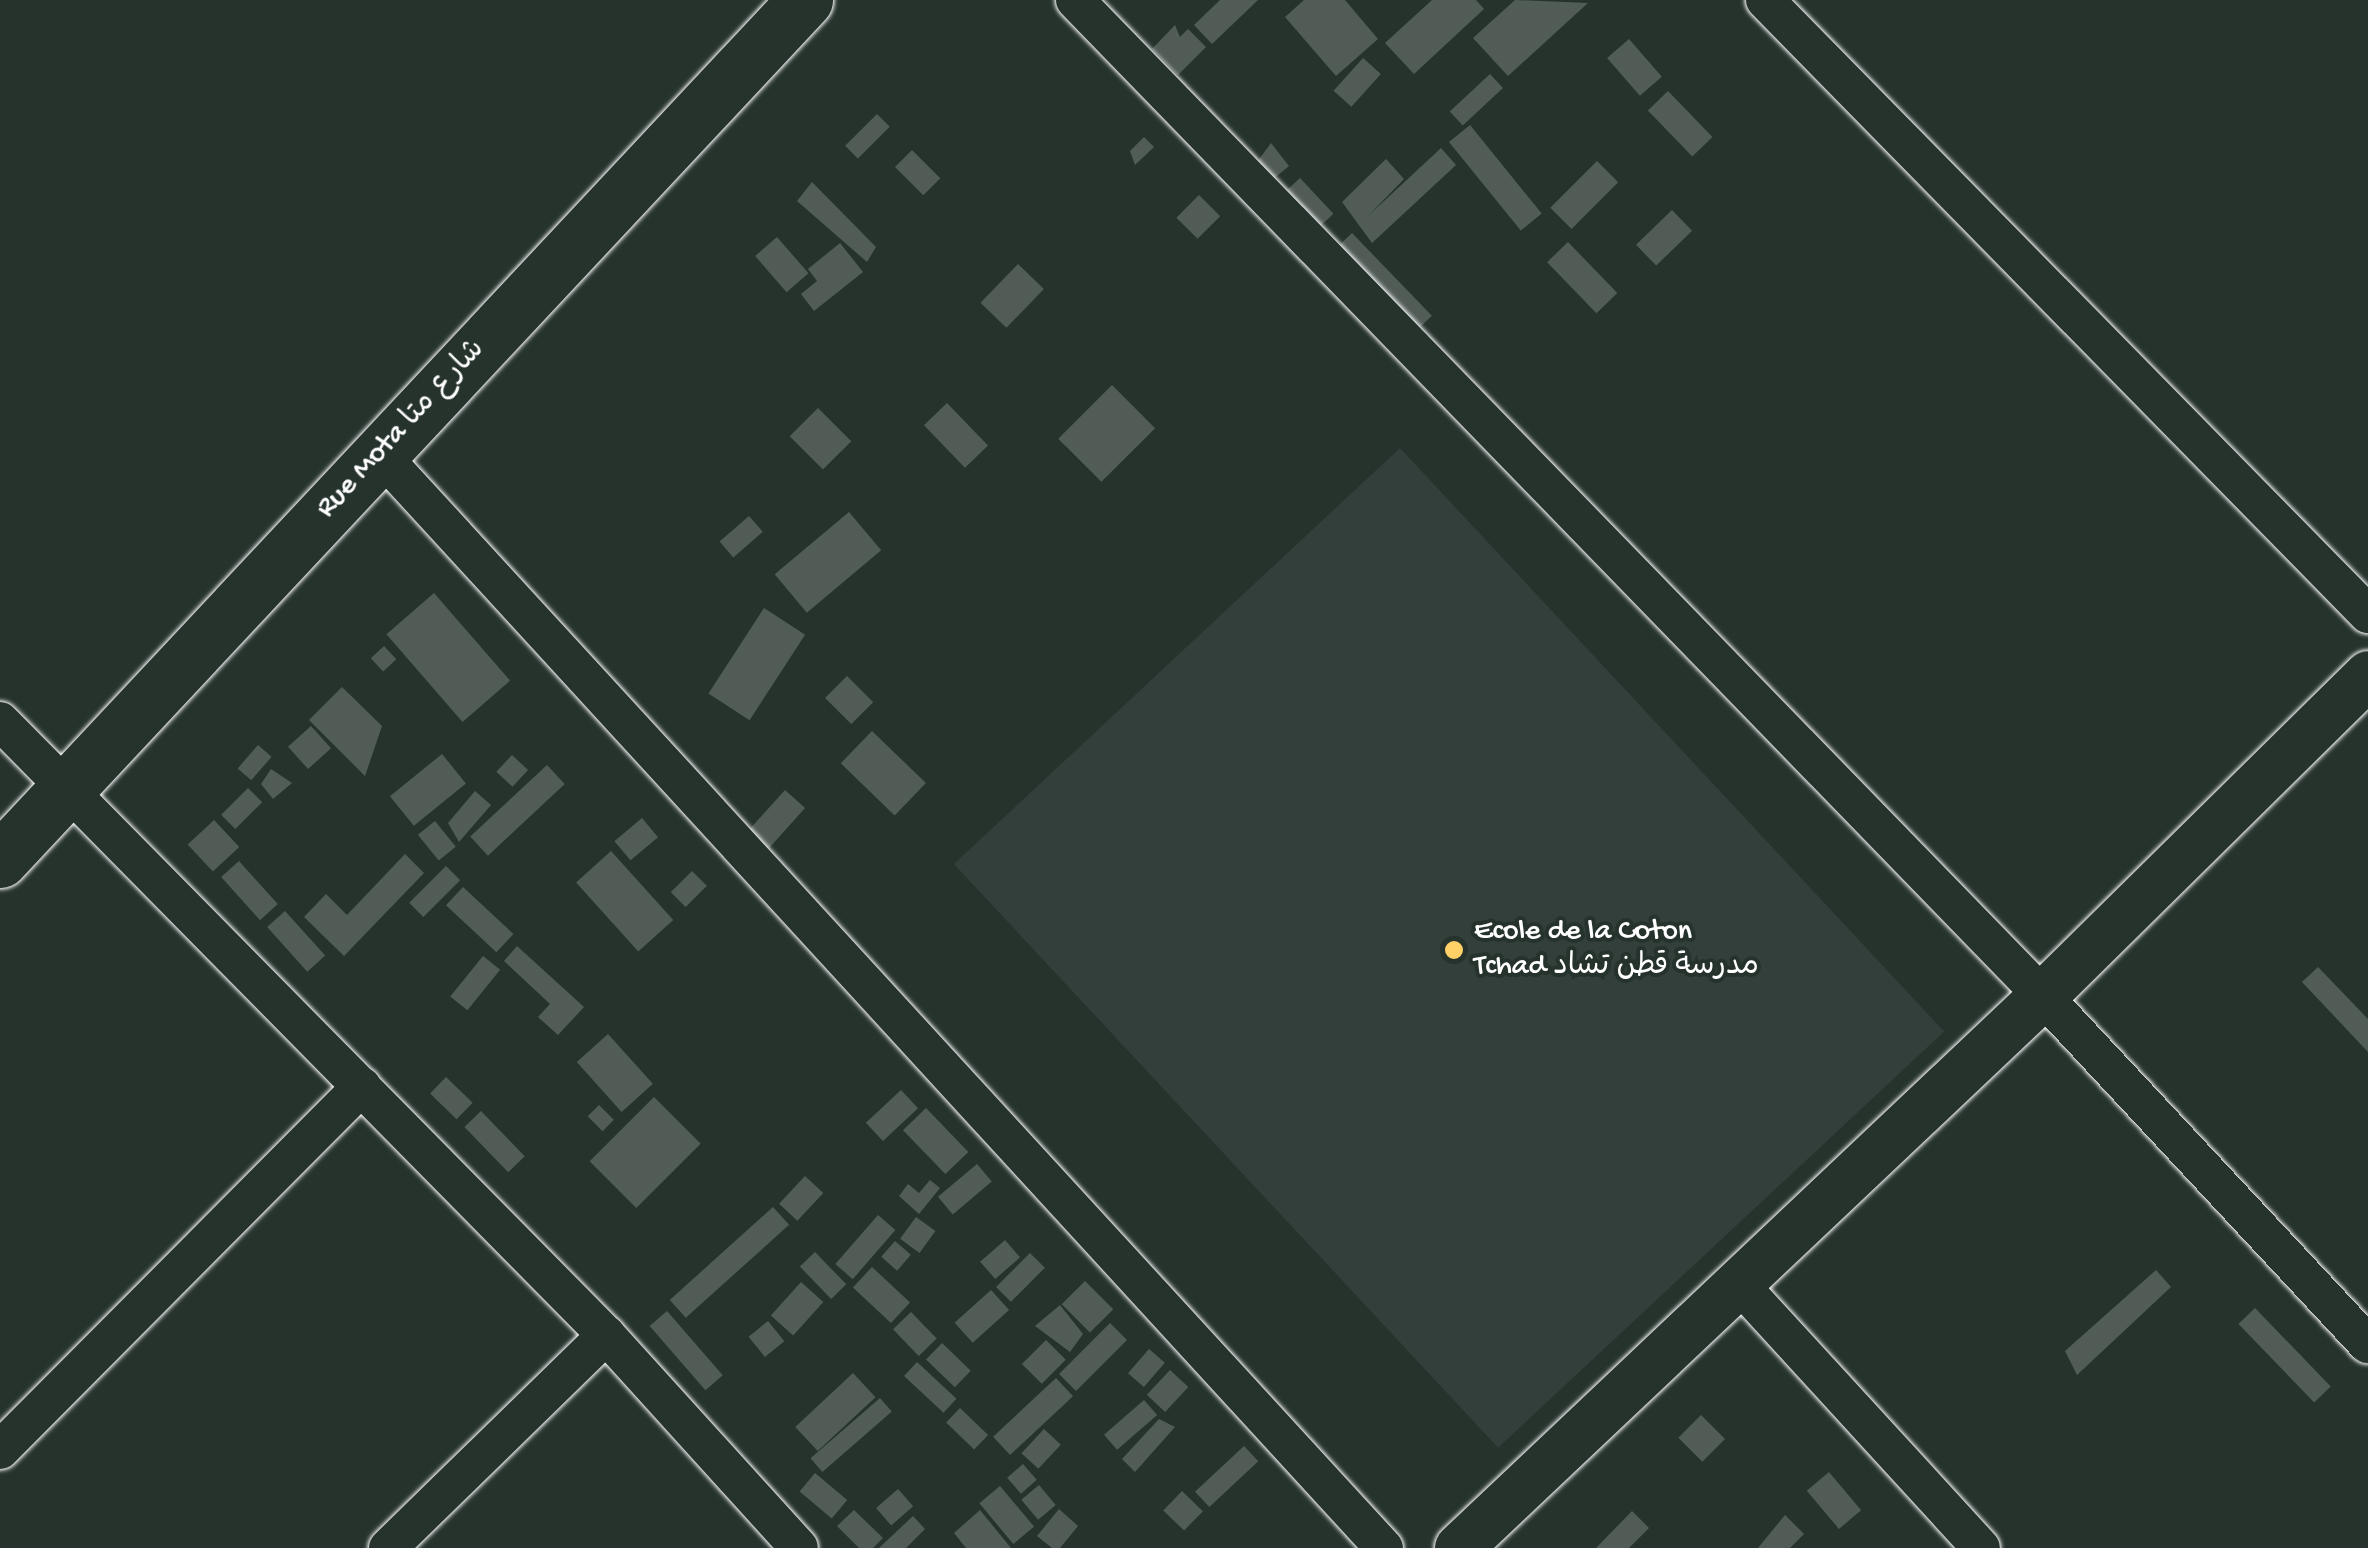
<!DOCTYPE html>
<html>
<head>
<meta charset="utf-8">
<style>
	body { margin:0 }
	#map { position:relative; width:2368px; height:1548px; overflow:hidden; background:#26332d; font-family:"Gochi Hand","Playpen Sans Arabic",sans-serif }
	div>[style] { position:absolute }
	[style*='--x'] { left:calc(var(--x)*1px); top:calc(var(--y)*1px); width:calc(var(--w)*1px); rotate:calc(var(--a)*1deg) }
	.built>* { inset:0; background:#333f3a; transform-origin:0 0 }
	.building>* { inset:0; background:#515c57; transform-origin:0 0 }
	.roads { filter:drop-shadow(0 0 2px #fff) drop-shadow(0 0 2px #fff) }
	.minor>* { height:38px; margin:-19px; padding:0 19px; transform-origin:19px; border-radius:19px; background:#26332d }
	.tertiary>* { height:48px; margin:-24px; padding:0 24px; transform-origin:24px; border-radius:24px; background:#26332d }
	.trunk>* { height:55px; margin:-27.5px; padding:0 27.5px; transform-origin:27.5px; border-radius:27.5px; background:#26332d }
	.dots>* { width:28px; height:28px; translate:-50% -50%; box-sizing:border-box; border:5px solid #26332d; border-radius:50% }
	span { translate:-50% -50%; white-space:nowrap; text-align:center; line-height:1.15; -webkit-text-stroke:8px #26332d; paint-order:stroke }
	.street-label { font-size:30px; color:#fff }
	.poi-label { font-size:30px; color:#fff }
	.left { translate:0 -50%; text-align:left }
</style>
</head>
<body>
<div id="map">
	<div class="built">
		<div style="left:1400px;top:448px;width:798px;height:610px;rotate:47deg"></div>
	</div>
	<div class="building">
		<div style="clip-path:polygon(1220px 0,1258px 0,1212px 44px,1194px 25px)"></div>
		<div style="clip-path:polygon(1304px 0,1345px 0,1378px 39px,1336px 76px,1285px 17px)"></div>
		<div style="clip-path:polygon(1432px 0,1476px 0,1484px 9px,1414px 74px,1385px 43px)"></div>
		<div style="clip-path:polygon(1515px 0,1588px 3px,1508px 76px,1473px 38px)"></div>
		<div style="clip-path:polygon(1175px 25px,1180px 37px,1188px 29px,1206px 47px,1178px 75px,1152px 49px)"></div>
		<div style="left:1629px;top:39px;width:50px;height:29px;rotate:49deg"></div>
		<div style="left:1363px;top:58px;width:24px;height:44px;rotate:42deg"></div>
		<div style="left:1490px;top:74px;width:19px;height:55px;rotate:47deg"></div>
		<div style="left:1668px;top:91px;width:64px;height:28px;rotate:46deg"></div>
		<div style="left:877px;top:114px;width:18px;height:45px;rotate:45deg"></div>
		<div style="left:1470px;top:125px;width:114px;height:27px;rotate:51deg"></div>
		<div style="clip-path:polygon(1144px 137px,1154px 147px,1135px 165px,1130px 151px)"></div>
		<div style="clip-path:polygon(1271px 143px,1289px 166px,1272px 180px,1257px 162px)"></div>
		<div style="clip-path:polygon(1441px 148px,1456px 165px,1372px 243px,1342px 202px,1386px 159px,1404px 179px,1368px 216px)"></div>
		<div style="left:912px;top:150px;width:40px;height:24px;rotate:45deg"></div>
		<div style="left:1597px;top:161px;width:30px;height:66px;rotate:45deg"></div>
		<div style="left:1300px;top:178px;width:49px;height:23px;rotate:47deg"></div>
		<div style="clip-path:polygon(812px 182px,876px 247px,867px 262px,797px 201px)"></div>
		<div style="left:1199px;top:195px;width:30px;height:32px;rotate:45deg"></div>
		<div style="left:1672px;top:210px;width:29px;height:50px;rotate:46deg"></div>
		<div style="left:1352px;top:233px;width:115px;height:25px;rotate:46deg"></div>
		<div style="left:777px;top:237px;width:48px;height:29px;rotate:49deg"></div>
		<div style="left:1568px;top:242px;width:71px;height:29px;rotate:46deg"></div>
		<div style="clip-path:polygon(840px 243px,863px 272px,814px 311px,801px 294px,817px 281px,808px 269px)"></div>
		<div style="left:1018px;top:264px;width:36px;height:54px;rotate:44deg"></div>
		<div style="left:1112px;top:385px;width:61px;height:76px;rotate:45deg"></div>
		<div style="left:947px;top:403px;width:59px;height:32px;rotate:46deg"></div>
		<div style="left:818px;top:408px;width:47px;height:40px;rotate:45deg"></div>
		<div style="left:849px;top:512px;width:50px;height:97px;rotate:50deg"></div>
		<div style="left:749px;top:516px;width:21px;height:39px;rotate:49deg"></div>
		<div style="left:434px;top:593px;width:116px;height:63px;rotate:49deg"></div>
		<div style="left:764px;top:608px;width:49px;height:102px;rotate:33deg"></div>
		<div style="left:384px;top:646px;width:18px;height:18px;rotate:47deg"></div>
		<div style="left:847px;top:676px;width:37px;height:31px;rotate:45deg"></div>
		<div style="clip-path:polygon(342px 687px,382px 726px,365px 776px,309px 720px)"></div>
		<div style="left:311px;top:726px;width:30px;height:31px;rotate:48deg"></div>
		<div style="left:872px;top:731px;width:75px;height:45px;rotate:44deg"></div>
		<div style="left:258px;top:745px;width:18px;height:31px;rotate:41deg"></div>
		<div style="left:442px;top:754px;width:38px;height:67px;rotate:51deg"></div>
		<div style="left:512px;top:755px;width:22px;height:23px;rotate:43deg"></div>
		<div style="left:547px;top:765px;width:26px;height:105px;rotate:47deg"></div>
		<div style="clip-path:polygon(271px 769px,292px 783px,273px 799px,261px 784px)"></div>
		<div style="left:248px;top:788px;width:20px;height:38px;rotate:45deg"></div>
		<div style="left:785px;top:790px;width:27px;height:55px;rotate:42deg"></div>
		<div style="clip-path:polygon(475px 791px,491px 805px,459px 842px,448px 823px)"></div>
		<div style="left:642px;top:818px;width:25px;height:36px;rotate:50deg"></div>
		<div style="left:214px;top:820px;width:37px;height:36px;rotate:47deg"></div>
		<div style="left:435px;top:821px;width:33px;height:22px;rotate:51deg"></div>
		<div style="left:611px;top:851px;width:93px;height:47px;rotate:48deg"></div>
		<div style="clip-path:polygon(405px 854px,424px 873px,344px 956px,304px 917px,326px 894px,347px 915px)"></div>
		<div style="left:239px;top:861px;width:58px;height:24px;rotate:48deg"></div>
		<div style="left:446px;top:866px;width:20px;height:52px;rotate:45deg"></div>
		<div style="left:692px;top:871px;width:21px;height:30px;rotate:45deg"></div>
		<div style="left:463px;top:887px;width:69px;height:25px;rotate:43deg"></div>
		<div style="left:285px;top:911px;width:60px;height:24px;rotate:48deg"></div>
		<div style="clip-path:polygon(517px 946px,584px 1007px,558px 1035px,538px 1017px,550px 1004px,504px 961px)"></div>
		<div style="left:483px;top:956px;width:22px;height:52px;rotate:39deg"></div>
		<div style="clip-path:polygon(2318px 967px,2368px 1019px,2368px 1052px,2302px 982px)"></div>
		<div style="left:608px;top:1034px;width:67px;height:42px;rotate:48deg"></div>
		<div style="left:446px;top:1077px;width:37px;height:23px;rotate:44deg"></div>
		<div style="left:901px;top:1090px;width:25px;height:48px;rotate:47deg"></div>
		<div style="left:654px;top:1097px;width:66px;height:91px;rotate:45deg"></div>
		<div style="left:599px;top:1105px;width:21px;height:16px;rotate:45deg"></div>
		<div style="left:926px;top:1108px;width:61px;height:32px;rotate:46deg"></div>
		<div style="left:481px;top:1111px;width:63px;height:23px;rotate:46deg"></div>
		<div style="left:977px;top:1164px;width:23px;height:51px;rotate:50deg"></div>
		<div style="left:805px;top:1176px;width:25px;height:38px;rotate:43deg"></div>
		<div style="clip-path:polygon(930px 1180px,940px 1188px,919px 1214px,899px 1196px,908px 1184px,919px 1193px)"></div>
		<div style="left:773px;top:1207px;width:24px;height:139px;rotate:48deg"></div>
		<div style="left:878px;top:1215px;width:23px;height:65px;rotate:41deg"></div>
		<div style="left:916px;top:1217px;width:24px;height:27px;rotate:36deg"></div>
		<div style="left:1005px;top:1240px;width:23px;height:33px;rotate:49deg"></div>
		<div style="left:895px;top:1241px;width:21px;height:21px;rotate:41deg"></div>
		<div style="left:815px;top:1252px;width:45px;height:21px;rotate:46deg"></div>
		<div style="left:1030px;top:1253px;width:21px;height:48px;rotate:45deg"></div>
		<div style="left:872px;top:1267px;width:52px;height:28px;rotate:43deg"></div>
		<div style="clip-path:polygon(2156px 1270px,2171px 1287px,2077px 1375px,2065px 1351px)"></div>
		<div style="left:1085px;top:1281px;width:40px;height:33px;rotate:45deg"></div>
		<div style="left:801px;top:1282px;width:30px;height:45px;rotate:42deg"></div>
		<div style="left:991px;top:1290px;width:27px;height:49px;rotate:48deg"></div>
		<div style="clip-path:polygon(1060px 1305px,1083px 1334px,1070px 1352px,1035px 1326px)"></div>
		<div style="left:2255px;top:1308px;width:109px;height:23px;rotate:46deg"></div>
		<div style="left:667px;top:1311px;width:85px;height:23px;rotate:49deg"></div>
		<div style="left:911px;top:1312px;width:37px;height:25px;rotate:46deg"></div>
		<div style="left:768px;top:1321px;width:26px;height:25px;rotate:51deg"></div>
		<div style="left:1110px;top:1323px;width:24px;height:72px;rotate:45deg"></div>
		<div style="left:1046px;top:1340px;width:28px;height:34px;rotate:45deg"></div>
		<div style="left:942px;top:1343px;width:40px;height:23px;rotate:44deg"></div>
		<div style="left:1149px;top:1349px;width:21px;height:32px;rotate:41deg"></div>
		<div style="left:917px;top:1362px;width:54px;height:19px;rotate:43deg"></div>
		<div style="left:1170px;top:1370px;width:25px;height:34px;rotate:43deg"></div>
		<div style="left:853px;top:1373px;width:33px;height:79px;rotate:47deg"></div>
		<div style="left:1056px;top:1378px;width:25px;height:86px;rotate:47deg"></div>
		<div style="left:880px;top:1398px;width:18px;height:92px;rotate:49deg"></div>
		<div style="left:1144px;top:1400px;width:20px;height:53px;rotate:49deg"></div>
		<div style="left:960px;top:1408px;width:39px;height:20px;rotate:44deg"></div>
		<div style="left:1701px;top:1415px;width:34px;height:32px;rotate:45deg"></div>
		<div style="clip-path:polygon(1159px 1419px,1175px 1427px,1135px 1472px,1122px 1459px)"></div>
		<div style="left:1044px;top:1429px;width:23px;height:33px;rotate:43deg"></div>
		<div style="left:1244px;top:1446px;width:21px;height:67px;rotate:47deg"></div>
		<div style="left:1023px;top:1464px;width:21px;height:21px;rotate:49deg"></div>
		<div style="left:1829px;top:1472px;width:50px;height:29px;rotate:50deg"></div>
		<div style="left:815px;top:1473px;width:42px;height:24px;rotate:40deg"></div>
		<div style="left:1039px;top:1485px;width:26px;height:23px;rotate:50deg"></div>
		<div style="left:1000px;top:1486px;width:53px;height:27px;rotate:50deg"></div>
		<div style="left:898px;top:1489px;width:23px;height:29px;rotate:49deg"></div>
		<div style="left:1182px;top:1491px;width:29px;height:27px;rotate:44deg"></div>
		<div style="clip-path:polygon(1059px 1509px,1078px 1526px,1060px 1548px,1052px 1548px,1037px 1536px)"></div>
		<div style="clip-path:polygon(854px 1510px,883px 1538px,873px 1548px,859px 1548px,837px 1526px)"></div>
		<div style="clip-path:polygon(980px 1510px,1011px 1548px,966px 1548px,954px 1533px)"></div>
		<div style="clip-path:polygon(1632px 1511px,1649px 1528px,1629px 1548px,1596px 1548px)"></div>
		<div style="clip-path:polygon(1785px 1515px,1804px 1534px,1790px 1548px,1758px 1548px)"></div>
		<div style="clip-path:polygon(913px 1516px,925px 1529px,906px 1548px,879px 1548px)"></div>
	</div>
	<div class="roads">
		<div class="minor">
			<div style="--x:1075;--y:0;--w:1389;--a:45.82"></div>
			<div style="--x:2043;--y:996;--w:476;--a:47"></div>
			<div style="--x:1765;--y:0;--w:861;--a:45.52"></div>
			<div style="--x:380;--y:454;--w:1485;--a:47.46"></div>
			<div style="--x:0;--y:721;--w:863;--a:45.38"></div>
			<div style="--x:606;--y:1335;--w:287;--a:47.8"></div>
			<div style="--x:1741;--y:1286;--w:355;--a:47.5"></div>
			<div style="--x:0;--y:1450;--w:513;--a:-45.16"></div>
			<div style="--x:388;--y:1548;--w:305;--a:-44.3"></div>
		</div>
		<div class="tertiary">
			<div style="--x:1459;--y:1548;--w:804;--a:-43.39"></div>
			<div style="--x:2043;--y:996;--w:457;--a:-44.6"></div>
		</div>
		<div class="trunk">
			<div style="--x:0;--y:860;--w:1178;--a:-46.89"></div>
		</div>
	</div>
	<div class="dots">
		<div style="left:1454px;top:950px;background:#ffd166"></div>
	</div>
	<div class="street-label">
		<span style="left:402px;top:430px;rotate:-47deg">Rue Mota شارع متا</span>
	</div>
	<div class="poi-label">
		<span class="left" style="left:1474px;top:950px">Ecole de la Coton<br>Tchad مدرسة قطن تشاد</span>
	</div>
</div>
</body>
</html>
